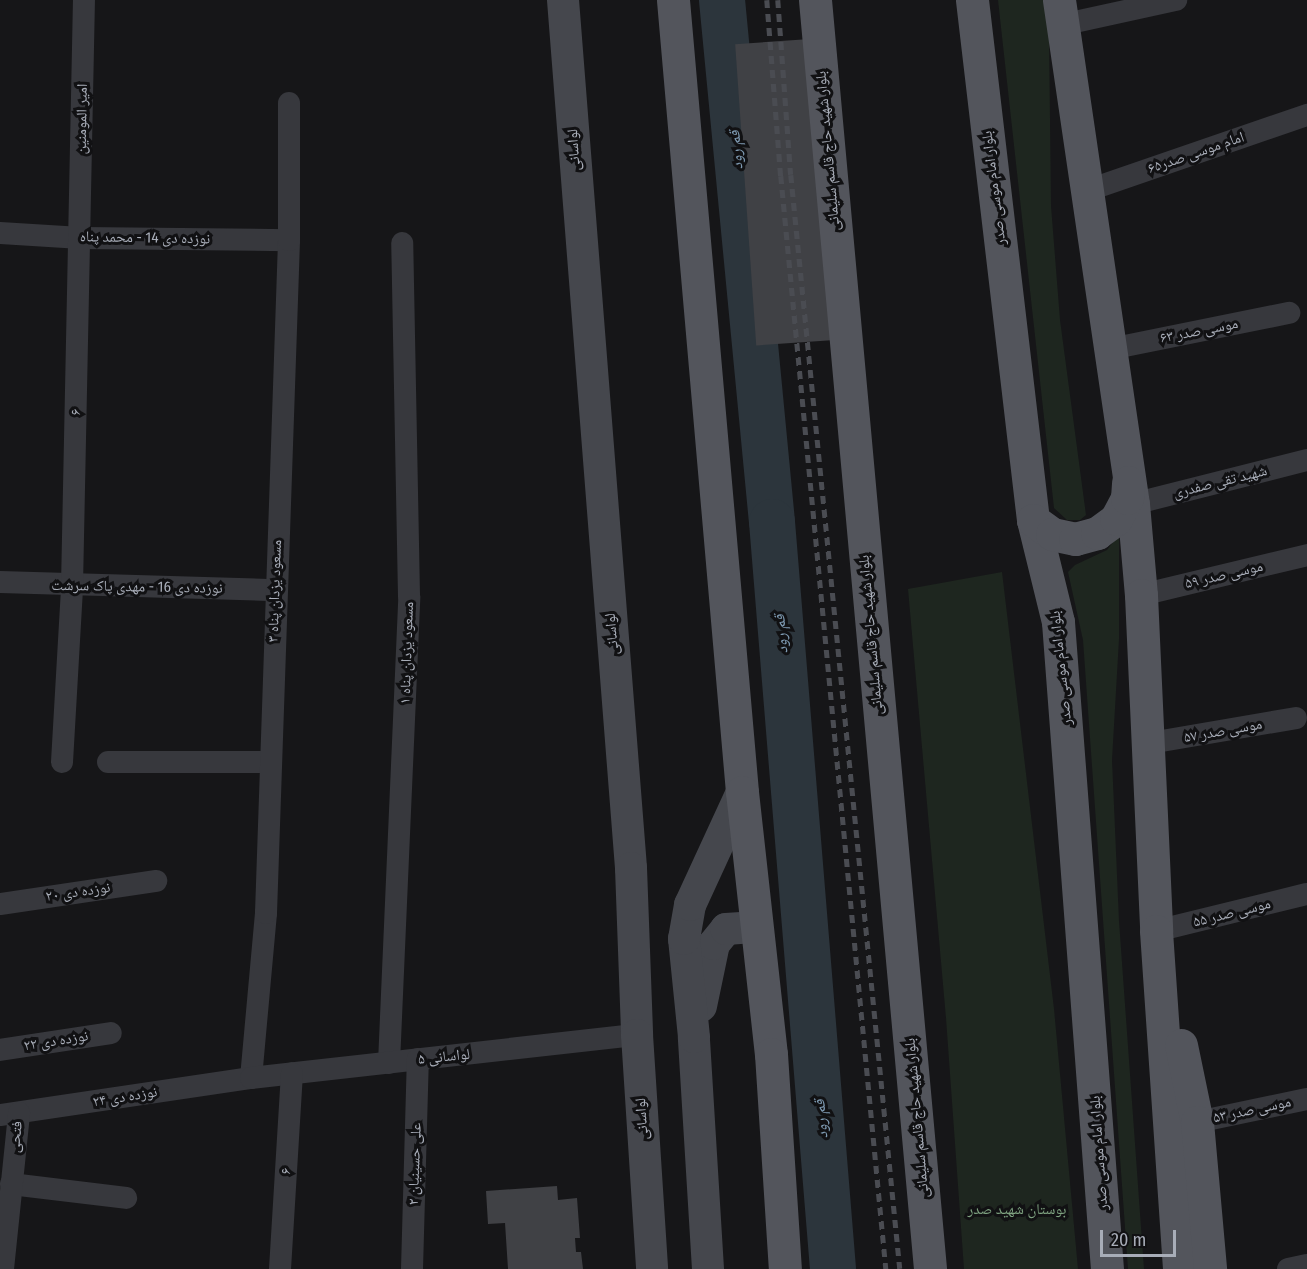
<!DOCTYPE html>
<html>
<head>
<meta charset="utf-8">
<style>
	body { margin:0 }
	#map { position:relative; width:1307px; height:1269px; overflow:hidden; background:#161618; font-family:"Fira Sans Condensed","Noto Naskh Arabic",sans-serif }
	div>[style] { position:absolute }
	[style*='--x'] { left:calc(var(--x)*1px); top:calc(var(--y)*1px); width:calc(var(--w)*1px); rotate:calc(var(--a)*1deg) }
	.green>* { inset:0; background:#1e261f }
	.river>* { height:46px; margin:-23px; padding:0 23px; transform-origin:23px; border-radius:23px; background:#2c353c }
	.building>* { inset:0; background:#404145; transform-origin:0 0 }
	.street>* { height:22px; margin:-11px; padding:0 11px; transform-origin:11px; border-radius:11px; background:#37383d }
	.secondary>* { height:32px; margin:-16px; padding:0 16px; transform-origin:16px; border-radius:16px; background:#45474d }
	.primary>* { height:33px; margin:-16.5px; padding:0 16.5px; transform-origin:16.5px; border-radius:16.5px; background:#53555c }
	.rail>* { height:4.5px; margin-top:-2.25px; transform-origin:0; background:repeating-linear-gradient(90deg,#4a4c52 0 8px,transparent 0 14px) }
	span { translate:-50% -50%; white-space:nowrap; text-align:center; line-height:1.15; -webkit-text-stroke:6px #111113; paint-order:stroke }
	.street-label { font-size:15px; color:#a8adb8 }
	.park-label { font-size:15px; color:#7fa381 }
	.water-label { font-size:16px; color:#7f9bb3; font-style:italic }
	.scale { position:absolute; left:1100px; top:1230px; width:76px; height:27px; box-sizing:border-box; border:3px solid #a8adb8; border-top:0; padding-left:8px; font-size:18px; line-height:21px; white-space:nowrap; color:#a8adb8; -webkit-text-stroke:4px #111113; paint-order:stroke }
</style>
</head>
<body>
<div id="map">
	<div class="green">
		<div style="clip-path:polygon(998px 0,1045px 0,1049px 35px,1051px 206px,1060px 320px,1086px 515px,1080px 520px,1067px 520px,1054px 508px)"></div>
		<div style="clip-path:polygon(1119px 534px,1119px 639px,1112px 760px,1119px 921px,1144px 1269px,1128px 1269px,1083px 640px,1068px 572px,1075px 565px,1107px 550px)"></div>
		<div style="clip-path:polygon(1002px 572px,1054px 1009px,1078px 1269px,964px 1269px,946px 1018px,908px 589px)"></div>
	</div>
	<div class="river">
		<div style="--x:722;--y:0;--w:524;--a:84.53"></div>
		<div style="--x:772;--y:522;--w:749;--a:85.33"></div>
	</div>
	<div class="building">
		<div style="left:810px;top:39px;width:302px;height:75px;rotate:86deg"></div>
		<div style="clip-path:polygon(557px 1186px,558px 1200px,577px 1198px,580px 1238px,575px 1238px,576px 1252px,581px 1252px,583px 1269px,508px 1269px,505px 1223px,488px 1224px,486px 1191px)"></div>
	</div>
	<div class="street">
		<div style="--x:1061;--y:25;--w:118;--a:-12.3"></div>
		<div style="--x:1086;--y:191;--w:234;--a:-19"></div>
		<div style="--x:0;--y:233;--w:81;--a:3.5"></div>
		<div style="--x:81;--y:238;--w:208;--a:0.6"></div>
		<div style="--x:1110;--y:349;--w:183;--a:-11.4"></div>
		<div style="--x:1133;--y:504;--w:179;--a:-14.2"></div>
		<div style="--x:0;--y:582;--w:275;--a:1.7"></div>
		<div style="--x:1141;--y:595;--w:171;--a:-13.5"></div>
		<div style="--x:1150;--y:743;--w:148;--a:-9.7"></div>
		<div style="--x:62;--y:762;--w:176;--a:-86.7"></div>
		<div style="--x:72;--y:586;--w:586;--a:-88.83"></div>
		<div style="--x:108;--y:762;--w:163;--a:0"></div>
		<div style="--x:0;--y:904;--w:158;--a:-8.4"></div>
		<div style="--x:1156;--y:931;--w:155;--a:-13.8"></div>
		<div style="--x:0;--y:1050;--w:112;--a:-8.7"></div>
		<div style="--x:389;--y:1063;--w:467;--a:-87.5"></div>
		<div style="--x:409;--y:596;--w:353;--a:-91.1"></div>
		<div style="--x:251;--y:1078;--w:166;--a:-84.8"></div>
		<div style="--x:266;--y:913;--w:673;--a:-88.04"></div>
		<div style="--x:289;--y:240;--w:137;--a:-90"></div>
		<div style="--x:0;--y:1115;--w:254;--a:-8.4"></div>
		<div style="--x:251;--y:1078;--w:388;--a:-6.4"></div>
		<div style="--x:1197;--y:1122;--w:112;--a:-11.8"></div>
		<div style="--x:11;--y:1184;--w:116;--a:6.9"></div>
		<div style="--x:3;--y:1269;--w:157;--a:-84.1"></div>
		<div style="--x:280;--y:1269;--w:196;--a:-86.5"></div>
		<div style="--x:412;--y:1269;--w:210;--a:-88.4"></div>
		<div style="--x:1288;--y:1269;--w:19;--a:-12"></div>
	</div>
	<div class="secondary">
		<div style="--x:563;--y:0;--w:871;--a:85.52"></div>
		<div style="--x:631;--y:868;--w:167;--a:87.9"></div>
		<div style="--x:637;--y:1035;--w:234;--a:86.3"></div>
		<div style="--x:701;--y:1006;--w:63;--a:-78.2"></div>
		<div style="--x:714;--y:944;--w:19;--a:-51"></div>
		<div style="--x:726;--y:929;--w:31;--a:-4"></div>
		<div style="--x:708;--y:1269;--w:232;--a:-93.5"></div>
		<div style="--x:694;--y:1037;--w:99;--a:-95.8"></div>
		<div style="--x:684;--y:939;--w:35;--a:-80"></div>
		<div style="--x:690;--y:905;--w:124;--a:-65.3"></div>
	</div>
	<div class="primary">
		<div style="--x:673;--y:0;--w:795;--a:85.02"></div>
		<div style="--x:742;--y:792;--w:264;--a:83.7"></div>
		<div style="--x:771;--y:1054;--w:215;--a:86.3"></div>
		<div style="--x:815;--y:0;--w:1274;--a:84.82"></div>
		<div style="--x:972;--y:0;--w:524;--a:83.31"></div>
		<div style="--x:1033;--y:520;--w:105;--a:76.2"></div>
		<div style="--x:1058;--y:622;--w:649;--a:85.67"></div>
		<div style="--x:1059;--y:0;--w:509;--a:81.65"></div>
		<div style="--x:1133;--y:504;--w:91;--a:85"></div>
		<div style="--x:1141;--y:595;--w:336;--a:87.4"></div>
		<div style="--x:1156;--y:931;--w:339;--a:86.1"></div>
		<div style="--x:1033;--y:520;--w:24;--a:36"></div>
		<div style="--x:1052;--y:534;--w:24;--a:12"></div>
		<div style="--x:1075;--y:539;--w:23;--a:-15"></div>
		<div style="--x:1097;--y:533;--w:24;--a:-36"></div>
		<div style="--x:1116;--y:519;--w:24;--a:-62"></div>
		<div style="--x:1127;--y:498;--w:16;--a:-86"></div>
		<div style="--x:1181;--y:1045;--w:79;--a:78.3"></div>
		<div style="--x:1197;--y:1122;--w:148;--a:84.9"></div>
	</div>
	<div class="rail">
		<div style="--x:767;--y:0;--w:177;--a:85.5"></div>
		<div style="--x:781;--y:176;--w:1098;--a:84.51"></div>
		<div style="--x:778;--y:0;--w:175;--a:85.8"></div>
		<div style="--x:791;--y:175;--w:1099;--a:84.31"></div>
	</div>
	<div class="street-label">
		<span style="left:82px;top:119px;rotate:-89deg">امیر المومنین</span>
		<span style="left:574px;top:150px;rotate:-94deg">لواسانی</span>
		<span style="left:828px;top:151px;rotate:-95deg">بلوار شهید حاج قاسم سلیمانی</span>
		<span style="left:1196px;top:153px;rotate:-19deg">امام موسی صدر۶۵</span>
		<span style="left:994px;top:188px;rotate:-97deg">بلوار امام موسی صدر</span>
		<span style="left:145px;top:238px;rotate:1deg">نوزده دی 14 - محمد پناه</span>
		<span style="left:1199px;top:331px;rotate:-11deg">موسی صدر ۶۳</span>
		<span style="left:76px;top:412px;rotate:-89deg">۶</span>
		<span style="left:1220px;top:482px;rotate:-14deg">شهید تقی صفدری</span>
		<span style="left:1224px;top:575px;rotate:-13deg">موسی صدر ۵۹</span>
		<span style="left:137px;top:587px;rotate:1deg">نوزده دی 16 - مهدی پاک سرشت</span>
		<span style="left:275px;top:591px;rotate:-88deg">۳ مسعود یزدان پناه</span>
		<span style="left:612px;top:634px;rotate:-95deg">لواسانی</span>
		<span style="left:871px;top:635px;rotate:-95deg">بلوار شهید حاج قاسم سلیمانی</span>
		<span style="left:407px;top:653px;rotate:-88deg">۱ مسعود یزدان پناه</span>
		<span style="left:1061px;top:668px;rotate:-96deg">بلوار امام موسی صدر</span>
		<span style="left:1223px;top:731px;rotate:-10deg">موسی صدر ۵۷</span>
		<span style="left:78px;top:892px;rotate:-8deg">نوزده دی ۲۰</span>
		<span style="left:1232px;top:913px;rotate:-14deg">موسی صدر ۵۵</span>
		<span style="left:56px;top:1041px;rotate:-9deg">نوزده دی ۲۲</span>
		<span style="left:444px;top:1057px;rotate:-6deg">لواسانی ۵</span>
		<span style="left:125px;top:1097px;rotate:-9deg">نوزده دی ۲۴</span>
		<span style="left:1252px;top:1110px;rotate:-12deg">موسی صدر ۵۳</span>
		<span style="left:917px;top:1118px;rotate:-95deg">بلوار شهید حاج قاسم سلیمانی</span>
		<span style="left:642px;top:1119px;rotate:-94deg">لواسانی</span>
		<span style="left:16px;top:1137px;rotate:-84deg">فتحی</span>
		<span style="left:1099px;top:1153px;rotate:-94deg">بلوار امام موسی صدر</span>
		<span style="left:415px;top:1164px;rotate:-88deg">۲ علی حسینیان</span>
		<span style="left:286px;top:1171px;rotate:-86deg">۶</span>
	</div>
	<div class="park-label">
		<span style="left:1017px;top:1210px">بوستان شهید صدر</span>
	</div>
	<div class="water-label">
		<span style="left:736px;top:150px;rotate:-95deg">قم رود</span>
		<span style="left:781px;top:634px;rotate:-95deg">قم رود</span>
		<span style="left:821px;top:1119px;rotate:-95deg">قم رود</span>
	</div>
	<div class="scale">20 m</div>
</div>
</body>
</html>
